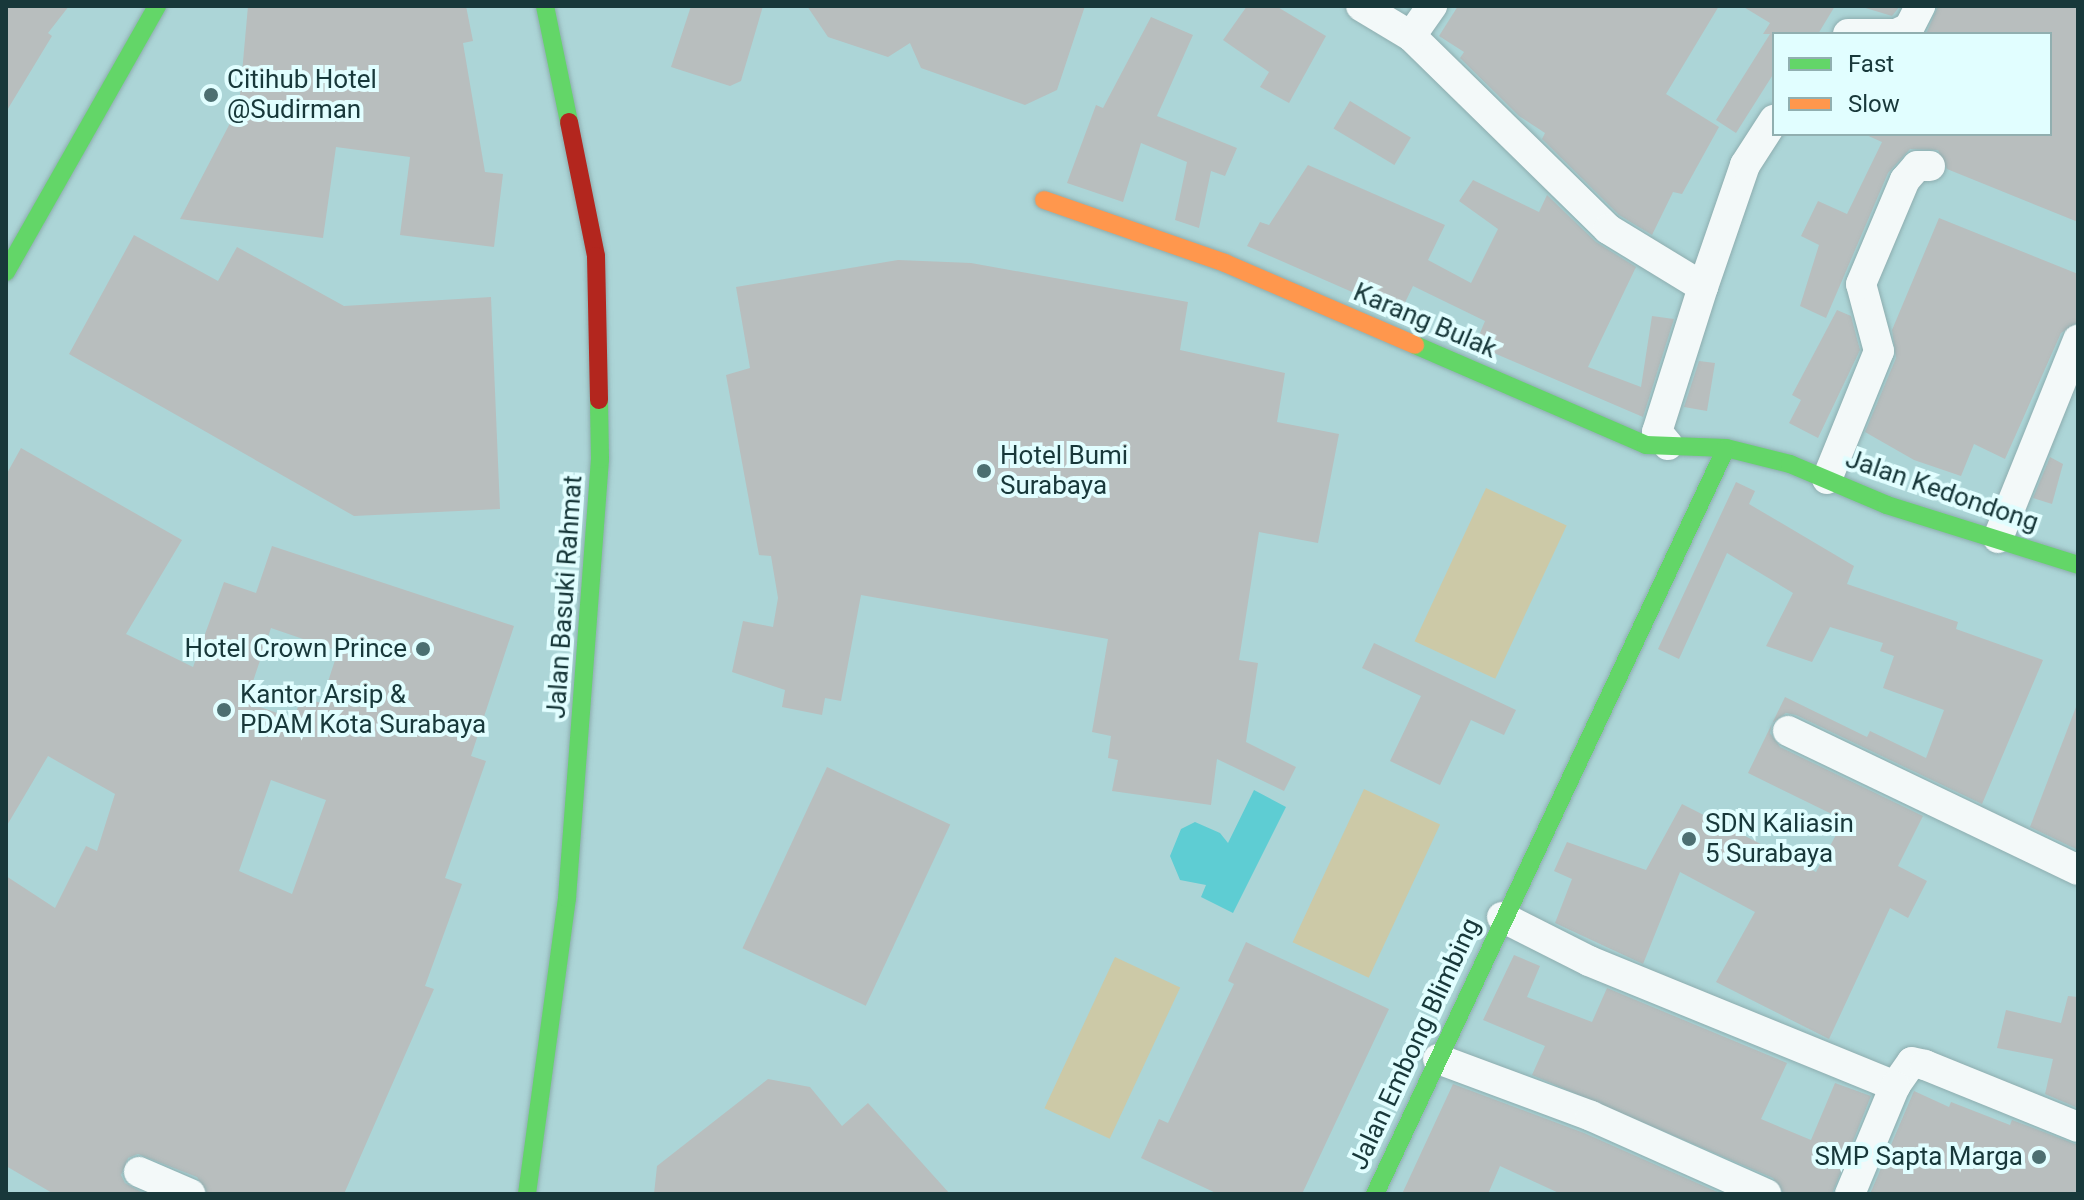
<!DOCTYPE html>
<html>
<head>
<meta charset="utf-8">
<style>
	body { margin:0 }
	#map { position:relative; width:2084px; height:1200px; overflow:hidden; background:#acd5d7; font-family:Roboto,sans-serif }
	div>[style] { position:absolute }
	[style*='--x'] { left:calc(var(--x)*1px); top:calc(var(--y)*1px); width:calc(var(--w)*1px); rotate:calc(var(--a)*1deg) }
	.green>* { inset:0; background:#ccc9a7; transform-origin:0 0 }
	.water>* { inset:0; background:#5ecdd3 }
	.building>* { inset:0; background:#b8bebe; transform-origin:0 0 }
	.roads { filter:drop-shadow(0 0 2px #8dadaf) drop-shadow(0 0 2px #8dadaf) }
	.street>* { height:30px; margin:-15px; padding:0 15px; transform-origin:15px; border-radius:15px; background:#f3f9f9 }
	.fast>* { height:18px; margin:-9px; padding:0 9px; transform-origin:9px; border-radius:9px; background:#63d668 }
	.slow>* { height:18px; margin:-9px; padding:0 9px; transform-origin:9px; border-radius:9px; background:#ff974d }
	.jam>* { height:18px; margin:-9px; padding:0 9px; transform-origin:9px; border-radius:9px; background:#b3261e }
	.dots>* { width:22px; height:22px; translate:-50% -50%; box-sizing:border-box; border:4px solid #e1feff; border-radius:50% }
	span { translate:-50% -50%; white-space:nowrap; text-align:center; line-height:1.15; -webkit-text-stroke:8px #e1feff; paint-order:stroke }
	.poi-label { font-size:26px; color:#18383a }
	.left { translate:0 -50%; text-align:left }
	.right { translate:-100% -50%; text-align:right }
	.street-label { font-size:26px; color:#18383a }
	.frame { position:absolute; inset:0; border:8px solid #18383a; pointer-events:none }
	.legend { position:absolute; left:1772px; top:32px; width:280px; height:104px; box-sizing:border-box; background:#e1feff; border:2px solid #91afb0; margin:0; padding:10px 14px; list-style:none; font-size:24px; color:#18383a }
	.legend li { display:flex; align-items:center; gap:16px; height:40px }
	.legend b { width:40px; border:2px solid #91afb0 }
</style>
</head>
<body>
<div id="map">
	<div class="green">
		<div style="left:1486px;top:488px;width:89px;height:169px;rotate:25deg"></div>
		<div style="left:1364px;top:789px;width:84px;height:169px;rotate:25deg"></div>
		<div style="left:1115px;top:957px;width:72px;height:167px;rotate:25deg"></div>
	</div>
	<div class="water">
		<div style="clip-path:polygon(1254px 790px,1286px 807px,1233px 913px,1201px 897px,1206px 885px,1180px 880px,1170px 856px,1181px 829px,1195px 822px,1220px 833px,1228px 843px)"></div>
	</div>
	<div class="building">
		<div style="clip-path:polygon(6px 6px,69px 6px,48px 33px,52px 36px,6px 112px)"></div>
		<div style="clip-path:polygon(248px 6px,466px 6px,473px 41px,463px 43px,485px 172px,503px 174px,494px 247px,400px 235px,410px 157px,336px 147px,323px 238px,180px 219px,239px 106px)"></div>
		<div style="clip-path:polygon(691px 6px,763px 6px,741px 81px,730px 86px,671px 67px)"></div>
		<div style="clip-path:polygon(807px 6px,1085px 6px,1057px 90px,1025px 105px,921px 68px,910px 43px,888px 57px,828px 37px)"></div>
		<div style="clip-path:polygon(1247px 6px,1276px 6px,1326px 36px,1289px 103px,1260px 87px,1269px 72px,1223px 40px)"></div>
		<div style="clip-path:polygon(1458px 6px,1719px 6px,1666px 94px,1719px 127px,1682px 194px,1673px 192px,1652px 235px,1619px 215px,1542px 139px,1545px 133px,1519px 116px,1460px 58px,1464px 52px,1439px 36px)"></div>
		<div style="clip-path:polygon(1742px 6px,1835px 6px,1818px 34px,1774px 34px,1774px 73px,1736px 133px,1716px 120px,1770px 34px,1763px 34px,1770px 23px)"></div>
		<div style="clip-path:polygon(1859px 6px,1900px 6px,1892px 16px)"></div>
		<div style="clip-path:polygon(1938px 6px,2078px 6px,2078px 222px,1947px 169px,1938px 150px,1910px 149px,1888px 173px,1826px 318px,1800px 306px,1819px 245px,1801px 236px,1818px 201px,1847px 214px,1882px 142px,1864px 134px,2050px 134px,2050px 34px,1926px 34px)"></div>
		<div style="clip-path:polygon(1151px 17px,1193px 35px,1157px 116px,1237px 148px,1225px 176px,1211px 171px,1199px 228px,1175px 220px,1187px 162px,1141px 143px,1123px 202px,1067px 183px,1096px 105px,1103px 108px)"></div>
		<div style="left:1350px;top:101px;width:71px;height:32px;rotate:31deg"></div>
		<div style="clip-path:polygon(1308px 165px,1445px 225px,1428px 260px,1471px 283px,1498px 229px,1459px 201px,1473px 180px,1539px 212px,1547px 195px,1596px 242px,1636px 267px,1588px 367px,1641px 387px,1652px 316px,1674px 319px,1643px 417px,1475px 345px,1485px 321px,1413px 286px,1400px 313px,1247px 246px,1260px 222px,1269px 225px)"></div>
		<div style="clip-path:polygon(1939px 218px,2078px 274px,2078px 322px,2061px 333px,2005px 459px,1974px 444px,1961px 476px,1914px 460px,1865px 432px,1896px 358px,1892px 330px)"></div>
		<div style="clip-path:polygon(134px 235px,218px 281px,237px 247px,344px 306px,491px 297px,500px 509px,354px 516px,69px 354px)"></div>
		<div style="clip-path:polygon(898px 260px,971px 263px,1188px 302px,1180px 350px,1285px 373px,1277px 422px,1339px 434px,1318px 543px,1259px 532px,1239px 660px,1258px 663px,1246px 742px,1296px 767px,1284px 791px,1217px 759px,1211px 805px,1112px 791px,1118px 760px,1108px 758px,1111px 736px,1092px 732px,1108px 639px,861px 595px,841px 701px,825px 698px,822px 715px,782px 707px,785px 690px,732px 672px,743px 621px,773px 627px,778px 598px,771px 556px,759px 555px,726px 375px,750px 368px,736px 287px)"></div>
		<div style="clip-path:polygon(1837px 310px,1851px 316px,1860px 350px,1818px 438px,1789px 423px,1801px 400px,1792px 395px)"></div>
		<div style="clip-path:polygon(1699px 361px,1715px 363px,1707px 411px,1684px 407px)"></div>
		<div style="clip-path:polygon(evenodd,21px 448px,182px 540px,126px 634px,193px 667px,224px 582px,256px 593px,272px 546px,514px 626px,471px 756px,486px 761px,445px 878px,462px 884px,425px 986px,434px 989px,344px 1194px,208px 1194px,197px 1177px,138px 1154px,128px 1158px,121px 1175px,125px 1183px,145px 1194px,54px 1194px,6px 1166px,6px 876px,55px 908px,86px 846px,97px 851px,115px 794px,48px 756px,6px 827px,6px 475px,21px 448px,271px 628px,338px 651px,321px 703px,301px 697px,294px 719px,246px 702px,271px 628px,21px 448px,271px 780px,326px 800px,292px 894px,239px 871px,271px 780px)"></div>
		<div style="clip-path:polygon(2050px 457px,2063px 464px,2052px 504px,2033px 498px)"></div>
		<div style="clip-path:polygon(1736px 482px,1755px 491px,1749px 504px,1854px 566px,1847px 584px,1958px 622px,1956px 629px,2043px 660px,1982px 804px,1796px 715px,1786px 713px,1772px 723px,1770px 733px,1780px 747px,1923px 816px,1898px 866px,1927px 881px,1908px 918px,1890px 908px,1829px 1039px,1716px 982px,1755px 912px,1680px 872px,1643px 964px,1555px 923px,1572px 879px,1554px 871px,1567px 842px,1646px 870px,1682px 804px,1816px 872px,1844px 820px,1748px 773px,1785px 697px,1867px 737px,1870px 731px,1926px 758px,1944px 710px,1883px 688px,1894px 656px,1880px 651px,1883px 643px,1830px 627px,1812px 662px,1766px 646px,1793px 593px,1727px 553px,1679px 659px,1658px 649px)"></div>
		<div style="clip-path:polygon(1374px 643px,1516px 710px,1504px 735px,1471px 720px,1440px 785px,1390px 761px,1421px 696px,1362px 668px)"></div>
		<div style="clip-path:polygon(2076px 707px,2078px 708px,2078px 850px,2030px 827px)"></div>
		<div style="left:827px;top:767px;width:136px;height:200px;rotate:25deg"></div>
		<div style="clip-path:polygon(1246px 942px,1389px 1009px,1302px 1194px,1218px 1194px,1141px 1158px,1159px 1119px,1168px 1123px,1234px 984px,1228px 981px)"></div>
		<div style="clip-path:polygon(1514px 955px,1540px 966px,1527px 997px,1592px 1022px,1607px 988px,1787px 1063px,1761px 1119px,1811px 1140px,1835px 1083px,1871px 1096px,1832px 1194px,1784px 1194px,1773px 1178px,1532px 1075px,1545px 1046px,1483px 1020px)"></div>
		<div style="clip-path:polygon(2068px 996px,2078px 997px,2078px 1108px,2045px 1094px,2053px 1059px,1997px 1048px,2006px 1010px,2061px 1023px)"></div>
		<div style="clip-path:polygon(768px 1079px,810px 1087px,842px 1126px,868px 1103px,950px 1194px,654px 1194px,657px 1166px)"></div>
		<div style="clip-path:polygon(1453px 1084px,1584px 1133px,1722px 1194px,1561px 1194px,1500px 1166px,1488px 1194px,1402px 1194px)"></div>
		<div style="clip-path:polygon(1914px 1091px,1949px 1107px,1951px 1102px,2010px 1125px,2012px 1120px,2078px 1145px,2078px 1194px,1870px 1194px)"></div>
	</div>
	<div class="roads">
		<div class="street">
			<div style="--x:1361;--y:6;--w:58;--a:31"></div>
			<div style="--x:1411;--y:36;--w:276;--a:44.4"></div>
			<div style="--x:1608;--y:229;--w:111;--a:31.4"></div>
			<div style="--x:1848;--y:34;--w:46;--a:0"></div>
			<div style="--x:1896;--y:34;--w:14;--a:-25"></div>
			<div style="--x:1909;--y:28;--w:25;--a:-63"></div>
			<div style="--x:1411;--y:36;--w:37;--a:-55"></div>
			<div style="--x:1668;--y:445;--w:17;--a:-130"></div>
			<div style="--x:1657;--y:432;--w:152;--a:-72.4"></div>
			<div style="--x:1703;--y:287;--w:129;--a:-71"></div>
			<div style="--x:1745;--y:165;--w:54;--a:-57.2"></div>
			<div style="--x:1827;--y:479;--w:138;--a:-67.9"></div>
			<div style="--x:1879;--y:351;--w:69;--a:-105"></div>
			<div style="--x:1861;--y:284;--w:113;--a:-67.1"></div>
			<div style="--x:1905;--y:180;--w:18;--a:-49"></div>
			<div style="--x:1917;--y:166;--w:13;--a:0"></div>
			<div style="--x:1998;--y:538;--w:214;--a:-68"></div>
			<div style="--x:1788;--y:731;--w:322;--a:25.6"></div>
			<div style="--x:1502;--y:917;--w:97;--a:26.8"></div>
			<div style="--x:1589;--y:961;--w:331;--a:22.2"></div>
			<div style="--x:1895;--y:1086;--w:29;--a:-55"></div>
			<div style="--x:1912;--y:1062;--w:13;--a:13"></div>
			<div style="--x:1925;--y:1065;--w:165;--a:22.1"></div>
			<div style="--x:1438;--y:1059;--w:163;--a:20.4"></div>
			<div style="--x:1591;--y:1116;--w:192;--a:24"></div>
			<div style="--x:139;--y:1172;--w:56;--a:23.3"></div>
			<div style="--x:1850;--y:1194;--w:117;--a:-67.4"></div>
		</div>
		<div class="fast">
			<div style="--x:545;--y:6;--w:118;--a:78.3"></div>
			<div style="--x:6;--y:272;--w:306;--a:-60.4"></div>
			<div style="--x:1415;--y:345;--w:252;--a:23.4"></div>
			<div style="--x:1646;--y:445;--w:80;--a:2.1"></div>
			<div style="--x:1726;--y:448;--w:66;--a:14"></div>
			<div style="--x:1790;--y:464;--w:105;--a:22.9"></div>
			<div style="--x:1887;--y:505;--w:200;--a:17.4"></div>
			<div style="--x:527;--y:1194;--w:299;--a:-82.3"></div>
			<div style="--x:567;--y:898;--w:440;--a:-85.7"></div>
			<div style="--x:600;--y:459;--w:59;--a:-91"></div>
			<div style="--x:1375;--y:1194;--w:824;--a:-64.8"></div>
		</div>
		<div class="slow">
			<div style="--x:1044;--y:200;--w:192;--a:19.2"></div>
			<div style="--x:1225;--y:263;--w:207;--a:23.3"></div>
		</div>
		<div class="jam">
			<div style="--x:569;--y:122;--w:137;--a:78.6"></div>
			<div style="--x:596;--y:256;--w:144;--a:88.8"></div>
		</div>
	</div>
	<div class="dots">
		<div style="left:211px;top:95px;background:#4c6f71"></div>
		<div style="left:984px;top:471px;background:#4c6f71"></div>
		<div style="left:423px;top:649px;background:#4c6f71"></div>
		<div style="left:224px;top:710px;background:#4c6f71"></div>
		<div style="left:1689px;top:839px;background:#4c6f71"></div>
		<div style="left:2039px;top:1157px;background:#4c6f71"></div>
	</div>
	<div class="poi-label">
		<span class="left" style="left:227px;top:95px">Citihub Hotel<br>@Sudirman</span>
		<span class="left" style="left:1000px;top:471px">Hotel Bumi<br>Surabaya</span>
		<span class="right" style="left:407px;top:649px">Hotel Crown Prince</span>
		<span class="left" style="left:240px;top:710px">Kantor Arsip &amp;<br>PDAM Kota Surabaya</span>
		<span class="left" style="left:1705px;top:839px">SDN Kaliasin<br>5 Surabaya</span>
		<span class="right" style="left:2023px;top:1157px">SMP Sapta Marga</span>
	</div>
	<div class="street-label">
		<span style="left:1425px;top:321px;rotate:23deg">Karang Bulak</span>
		<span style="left:1942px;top:491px;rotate:19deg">Jalan Kedondong</span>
		<span style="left:565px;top:597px;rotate:-86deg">Jalan Basuki Rahmat</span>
		<span style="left:1415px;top:1044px;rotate:-65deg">Jalan Embong Blimbing</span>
	</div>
	<div class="frame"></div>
	<ul class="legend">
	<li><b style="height:10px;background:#63d668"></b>Fast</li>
	<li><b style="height:10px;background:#ff974d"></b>Slow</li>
	</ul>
</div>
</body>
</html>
